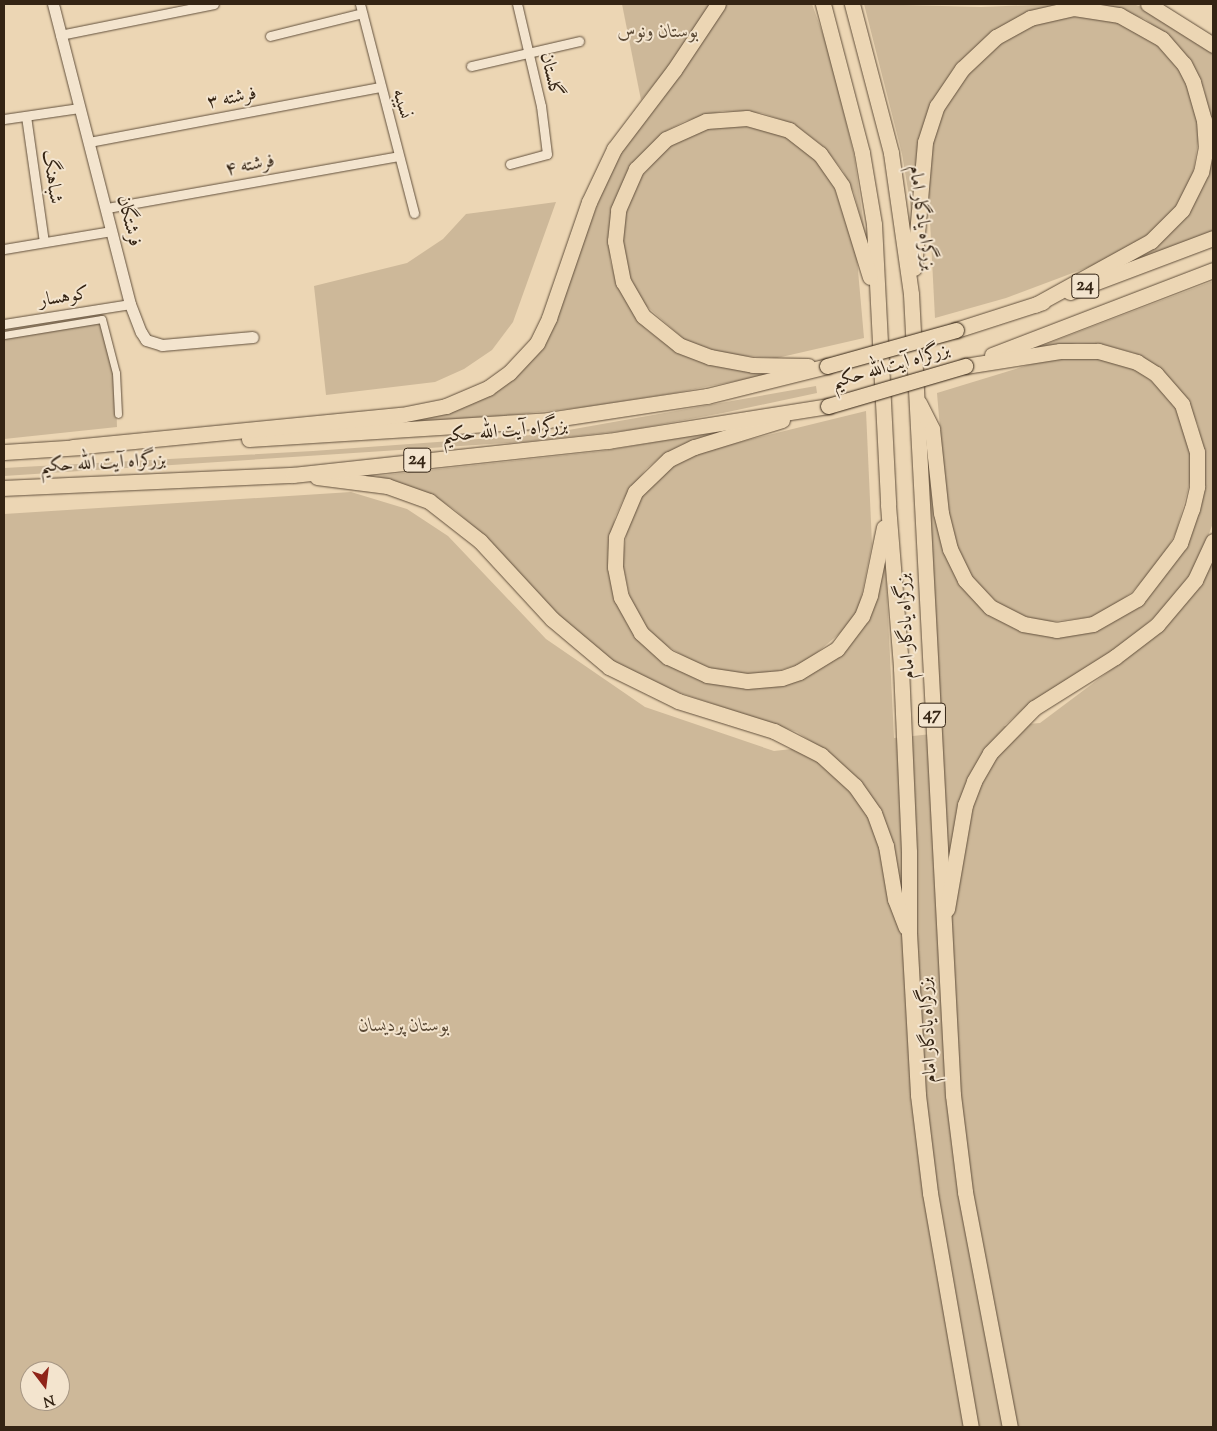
<!DOCTYPE html>
<html>
<head>
<meta charset="utf-8">
<style>
	body { margin:0 }
	#map { position:relative; width:1217px; height:1431px; overflow:hidden; background:#ecd6b4; font-family:"Sorts Mill Goudy",Amiri,serif }
	div>[style] { position:absolute }
	[style*='--x'] { left:calc(var(--x)*1px); top:calc(var(--y)*1px); width:calc(var(--w)*1px); rotate:calc(var(--a)*1deg) }
	.green>* { inset:0; background:#cdb899 }
	.roads { filter:drop-shadow(0 0 1px #62503c) drop-shadow(0 0 1px #62503c) }
	.pedestrian>* { height:7px; margin:-3.5px; padding:0 3.5px; transform-origin:3.5px; border-radius:3.5px; background:#f3e4ce }
	.minor>* { height:9px; margin:-4.5px; padding:0 4.5px; transform-origin:4.5px; border-radius:4.5px; background:#f3e4ce }
	.tertiary>* { height:11px; margin:-5.5px; padding:0 5.5px; transform-origin:5.5px; border-radius:5.5px; background:#f3e4ce }
	.trunk>* { height:15px; margin:-7.5px; padding:0 7.5px; transform-origin:7.5px; border-radius:7.5px; background:#ecd6b4 }
	.bridges { filter:drop-shadow(0 0 1px #342414) drop-shadow(0 0 1px #342414) }
	.trunk-bridge>* { height:15px; margin:-7.5px; padding:0 7.5px; transform-origin:7.5px; border-radius:7.5px; background:#ecd6b4 }
	span { translate:-50% -50%; white-space:nowrap; text-align:center; line-height:1.15; -webkit-text-stroke:4px #f3e4ce; paint-order:stroke }
	.shield-label span { padding:1px 4px; background:#f3e4ce; border:1px solid; border-radius:4px; -webkit-text-stroke-width:0 }
	.shield-label { font-size:18px; color:#342414; font-weight:700 }
	.park-label { font-size:19px; color:#5a4935; font-style:italic }
	.street-label { font-size:19px; color:#342414 }
	.frame { position:absolute; inset:0; border:5px solid #342414; pointer-events:none }
	.north { position:absolute; left:20px; top:1361px; width:50px; height:50px; box-sizing:border-box; background:#f3e4ce; border:1px solid #a79784; border-radius:50%; rotate:165deg; font-size:14px; font-weight:700; line-height:20px; text-align:center; color:#342414 }
	.north::after { content:''; display:block; margin:auto; width:18px; height:22px; background:#8f2418; clip-path:polygon(50% 0,100% 100%,50% 72%,0 100%) }
</style>
</head>
<body>
<div id="map">
	<div class="green">
		<div style="clip-path:polygon(622px 4px,712px 4px,675px 59px,641px 100px)"></div>
		<div style="clip-path:polygon(725px 4px,812px 4px,829px 51px,854px 155px,866px 239px,854px 193px,843px 171px,824px 147px,798px 127px,782px 120px,762px 113px,723px 111px,685px 121px,666px 131px,632px 163px,610px 215px,610px 260px,617px 284px,628px 305px,646px 329px,663px 342px,674px 348px,776px 373px,675px 393px,585px 407px,500px 416px,348px 426px,402px 420px,523px 368px,540px 351px,617px 155px)"></div>
		<div style="clip-path:polygon(864px 4px,981px 7px,1059px 4px,1038px 9px,994px 31px,953px 69px,920px 135px,913px 220px,902px 154px)"></div>
		<div style="clip-path:polygon(1100px 4px,1133px 4px,1142px 7px,1213px 52px,1213px 232px,1135px 261px,1158px 243px,1186px 215px,1199px 194px,1207px 170px,1211px 124px,1204px 89px,1178px 45px,1145px 19px)"></div>
		<div style="clip-path:polygon(1089px 15px,1122px 22px,1157px 41px,1178px 67px,1191px 93px,1197px 116px,1199px 135px,1192px 179px,1173px 211px,1148px 236px,1102px 262px,1006px 298px,935px 318px,927px 163px,943px 107px,967px 72px,1001px 41px,1024px 28px,1056px 18px)"></div>
		<div style="clip-path:polygon(744px 125px,787px 137px,808px 150px,833px 183px,857px 259px,864px 338px,777px 358px,727px 355px,685px 340px,643px 303px,628px 273px,622px 235px,626px 208px,638px 180px,672px 143px,715px 126px)"></div>
		<div style="clip-path:polygon(556px 202px,513px 322px,492px 350px,464px 369px,435px 382px,326px 395px,314px 286px,407px 263px,443px 239px,466px 214px)"></div>
		<div style="clip-path:polygon(evenodd,1213px 281px,1213px 523px,1203px 550px,1193px 570px,1167px 606px,1126px 642px,1030px 703px,1004px 726px,1040px 723px,1156px 636px,1196px 589px,1213px 560px,1213px 1427px,4px 1427px,4px 514px,351px 492px,407px 509px,448px 536px,546px 639px,645px 707px,774px 751px,818px 746px,797px 732px,666px 688px,617px 664px,571px 628px,492px 543px,455px 510px,433px 495px,376px 476px,603px 451px,742px 427px,681px 445px,663px 455px,646px 469px,623px 500px,615px 517px,608px 553px,615px 597px,627px 624px,638px 639px,711px 682px,749px 688px,790px 682px,806px 677px,835px 659px,861px 631px,869px 616px,885px 555px,894px 738px,941px 733px,926px 428px,939px 531px,970px 596px,1054px 636px,1073px 635px,1110px 624px,1148px 596px,1177px 559px,1202px 445px,1198px 425px,1191px 410px,1151px 363px,1134px 353px,1101px 344px,1077px 343px,1020px 354px,1213px 281px,30px 1371px,60px 1371px,60px 1401px,30px 1401px,30px 1371px)"></div>
		<div style="clip-path:polygon(101px 309px,115px 368px,117px 427px,4px 439px,4px 328px)"></div>
		<div style="clip-path:polygon(1081px 356px,1116px 361px,1143px 374px,1165px 393px,1176px 408px,1190px 444px,1190px 482px,1176px 532px,1161px 561px,1132px 592px,1111px 608px,1092px 617px,1047px 622px,1020px 615px,1000px 605px,970px 576px,959px 555px,947px 511px,937px 393px,1045px 360px)"></div>
		<div style="clip-path:polygon(816px 386px,817px 393px,723px 413px,630px 430px,523px 442px,4px 476px,4px 468px,313px 451px,546px 434px)"></div>
		<div style="clip-path:polygon(866px 411px,872px 544px,859px 608px,846px 628px,806px 662px,778px 671px,749px 674px,713px 669px,690px 660px,659px 641px,645px 626px,631px 602px,622px 561px,628px 524px,644px 491px,664px 470px,691px 454px)"></div>
	</div>
	<div class="roads">
		<div class="pedestrian">
			<div style="--x:4;--y:335;--w:99;--a:-9.3"></div>
			<div style="--x:102;--y:319;--w:56;--a:75.5"></div>
			<div style="--x:116;--y:373;--w:41;--a:87.2"></div>
		</div>
		<div class="minor">
			<div style="--x:360;--y:4;--w:216;--a:75.5"></div>
			<div style="--x:60;--y:35;--w:157;--a:-11.4"></div>
			<div style="--x:270;--y:36;--w:95;--a:-14"></div>
			<div style="--x:471;--y:66;--w:111;--a:-13"></div>
			<div style="--x:26;--y:116;--w:127;--a:81.9"></div>
			<div style="--x:4;--y:119;--w:76;--a:-8.3"></div>
			<div style="--x:89;--y:142;--w:296;--a:-10.7"></div>
			<div style="--x:510;--y:164;--w:38;--a:-15"></div>
			<div style="--x:547;--y:154;--w:48;--a:-97.1"></div>
			<div style="--x:541;--y:106;--w:105;--a:-103.2"></div>
			<div style="--x:107;--y:208;--w:296;--a:-10.1"></div>
			<div style="--x:4;--y:249;--w:109;--a:-9.5"></div>
			<div style="--x:4;--y:324;--w:128;--a:-9"></div>
		</div>
		<div class="tertiary">
			<div style="--x:53;--y:4;--w:310;--a:75.6"></div>
			<div style="--x:130;--y:304;--w:30;--a:69"></div>
			<div style="--x:141;--y:332;--w:9;--a:58"></div>
			<div style="--x:146;--y:340;--w:17;--a:17"></div>
			<div style="--x:162;--y:345;--w:91;--a:-5"></div>
		</div>
		<div class="trunk">
			<div style="--x:823;--y:4;--w:154;--a:75.3"></div>
			<div style="--x:862;--y:153;--w:72;--a:80.4"></div>
			<div style="--x:874;--y:224;--w:281;--a:87.1"></div>
			<div style="--x:888;--y:505;--w:164;--a:85.4"></div>
			<div style="--x:901;--y:668;--w:184;--a:87.5"></div>
			<div style="--x:909;--y:852;--w:81;--a:90"></div>
			<div style="--x:909;--y:933;--w:162;--a:86.8"></div>
			<div style="--x:918;--y:1095;--w:99;--a:83"></div>
			<div style="--x:930;--y:1193;--w:238;--a:80.1"></div>
			<div style="--x:852;--y:4;--w:154;--a:75.3"></div>
			<div style="--x:891;--y:153;--w:142;--a:81.9"></div>
			<div style="--x:911;--y:294;--w:802;--a:87"></div>
			<div style="--x:953;--y:1095;--w:98;--a:82.9"></div>
			<div style="--x:965;--y:1192;--w:239;--a:79.2"></div>
			<div style="--x:1148;--y:4;--w:77;--a:32.2"></div>
			<div style="--x:914;--y:268;--w:126;--a:-85"></div>
			<div style="--x:925;--y:142;--w:38;--a:-72"></div>
			<div style="--x:937;--y:106;--w:45;--a:-56"></div>
			<div style="--x:962;--y:69;--w:47;--a:-43.3"></div>
			<div style="--x:996;--y:37;--w:39;--a:-29"></div>
			<div style="--x:1030;--y:18;--w:45;--a:-12.8"></div>
			<div style="--x:1074;--y:8;--w:46;--a:8.8"></div>
			<div style="--x:1119;--y:15;--w:49;--a:29.2"></div>
			<div style="--x:1162;--y:39;--w:33;--a:49"></div>
			<div style="--x:1184;--y:64;--w:20;--a:63"></div>
			<div style="--x:1193;--y:82;--w:40;--a:74"></div>
			<div style="--x:1204;--y:120;--w:27;--a:86"></div>
			<div style="--x:1206;--y:147;--w:25;--a:101"></div>
			<div style="--x:1201;--y:172;--w:42;--a:116.6"></div>
			<div style="--x:1182;--y:210;--w:44;--a:135"></div>
			<div style="--x:1151;--y:241;--w:132;--a:151.1"></div>
			<div style="--x:1070;--y:292;--w:153;--a:-20.7"></div>
			<div style="--x:956;--y:330;--w:91;--a:-17.8"></div>
			<div style="--x:992;--y:355;--w:237;--a:-21"></div>
			<div style="--x:808;--y:366;--w:55;--a:-179"></div>
			<div style="--x:753;--y:365;--w:44;--a:-169.5"></div>
			<div style="--x:710;--y:357;--w:33;--a:-159"></div>
			<div style="--x:679;--y:345;--w:46;--a:-141.1"></div>
			<div style="--x:643;--y:316;--w:39;--a:-120"></div>
			<div style="--x:623;--y:282;--w:42;--a:-101"></div>
			<div style="--x:615;--y:241;--w:31;--a:-84"></div>
			<div style="--x:618;--y:210;--w:45;--a:-66.3"></div>
			<div style="--x:636;--y:169;--w:42;--a:-45"></div>
			<div style="--x:666;--y:139;--w:44;--a:-24.2"></div>
			<div style="--x:706;--y:121;--w:41;--a:-4.2"></div>
			<div style="--x:747;--y:118;--w:44;--a:15.9"></div>
			<div style="--x:789;--y:130;--w:39;--a:38"></div>
			<div style="--x:820;--y:154;--w:39;--a:55"></div>
			<div style="--x:842;--y:186;--w:95;--a:72.9"></div>
			<div style="--x:919;--y:403;--w:29;--a:63"></div>
			<div style="--x:932;--y:429;--w:84;--a:83.9"></div>
			<div style="--x:941;--y:513;--w:37;--a:76"></div>
			<div style="--x:950;--y:549;--w:34;--a:64"></div>
			<div style="--x:965;--y:580;--w:37;--a:47"></div>
			<div style="--x:990;--y:607;--w:37;--a:27"></div>
			<div style="--x:1023;--y:624;--w:34;--a:10"></div>
			<div style="--x:1056;--y:630;--w:37;--a:-9"></div>
			<div style="--x:1093;--y:624;--w:51;--a:-29.6"></div>
			<div style="--x:1137;--y:599;--w:71;--a:-52.5"></div>
			<div style="--x:1180;--y:543;--w:36;--a:-71"></div>
			<div style="--x:1192;--y:509;--w:23;--a:-77"></div>
			<div style="--x:1197;--y:487;--w:35;--a:-90"></div>
			<div style="--x:1197;--y:452;--w:50;--a:-107.4"></div>
			<div style="--x:1182;--y:404;--w:40;--a:-131"></div>
			<div style="--x:1156;--y:374;--w:22;--a:-148"></div>
			<div style="--x:1137;--y:362;--w:41;--a:-164.2"></div>
			<div style="--x:1098;--y:351;--w:38;--a:180"></div>
			<div style="--x:1060;--y:351;--w:96;--a:171"></div>
			<div style="--x:782;--y:420;--w:92;--a:162.9"></div>
			<div style="--x:694;--y:447;--w:28;--a:154"></div>
			<div style="--x:669;--y:459;--w:47;--a:135.9"></div>
			<div style="--x:635;--y:492;--w:49;--a:112.9"></div>
			<div style="--x:616;--y:537;--w:30;--a:92"></div>
			<div style="--x:615;--y:567;--w:31;--a:79"></div>
			<div style="--x:621;--y:597;--w:41;--a:60.9"></div>
			<div style="--x:641;--y:633;--w:36;--a:42"></div>
			<div style="--x:668;--y:657;--w:43;--a:24.8"></div>
			<div style="--x:707;--y:675;--w:40;--a:8.5"></div>
			<div style="--x:747;--y:681;--w:35;--a:-5"></div>
			<div style="--x:782;--y:678;--w:18;--a:-19"></div>
			<div style="--x:799;--y:672;--w:44;--a:-31.2"></div>
			<div style="--x:837;--y:649;--w:41;--a:-52.9"></div>
			<div style="--x:862;--y:616;--w:22;--a:-69"></div>
			<div style="--x:870;--y:595;--w:69;--a:-78.4"></div>
			<div style="--x:249;--y:439;--w:300;--a:-3.6"></div>
			<div style="--x:548;--y:420;--w:161;--a:-8.6"></div>
			<div style="--x:707;--y:396;--w:124;--a:-14"></div>
			<div style="--x:73;--y:447;--w:330;--a:-5.6"></div>
			<div style="--x:401;--y:415;--w:46;--a:-11.3"></div>
			<div style="--x:446;--y:406;--w:46;--a:-23.2"></div>
			<div style="--x:488;--y:388;--w:26;--a:-36"></div>
			<div style="--x:509;--y:373;--w:41;--a:-47"></div>
			<div style="--x:537;--y:343;--w:28;--a:-64"></div>
			<div style="--x:549;--y:318;--w:123;--a:-71"></div>
			<div style="--x:589;--y:202;--w:59;--a:-64.7"></div>
			<div style="--x:614;--y:149;--w:99;--a:-52.8"></div>
			<div style="--x:674;--y:70;--w:79;--a:-56.3"></div>
			<div style="--x:4;--y:452;--w:78;--a:-3.7"></div>
			<div style="--x:317;--y:477;--w:71;--a:7.3"></div>
			<div style="--x:387;--y:486;--w:45;--a:19.7"></div>
			<div style="--x:429;--y:501;--w:65;--a:38.1"></div>
			<div style="--x:480;--y:541;--w:106;--a:47.3"></div>
			<div style="--x:552;--y:619;--w:75;--a:40.1"></div>
			<div style="--x:609;--y:667;--w:77;--a:26.2"></div>
			<div style="--x:678;--y:701;--w:101;--a:17.4"></div>
			<div style="--x:774;--y:731;--w:53;--a:27.1"></div>
			<div style="--x:821;--y:755;--w:46;--a:42.4"></div>
			<div style="--x:855;--y:786;--w:33;--a:55"></div>
			<div style="--x:874;--y:813;--w:35;--a:70"></div>
			<div style="--x:886;--y:846;--w:54;--a:80.4"></div>
			<div style="--x:895;--y:899;--w:30;--a:69"></div>
			<div style="--x:4;--y:488;--w:289;--a:-2.6"></div>
			<div style="--x:293;--y:475;--w:317;--a:-6.2"></div>
			<div style="--x:608;--y:441;--w:223;--a:-9"></div>
			<div style="--x:947;--y:909;--w:106;--a:-80.2"></div>
			<div style="--x:965;--y:805;--w:26;--a:-69"></div>
			<div style="--x:974;--y:781;--w:32;--a:-60"></div>
			<div style="--x:990;--y:753;--w:63;--a:-45.6"></div>
			<div style="--x:1034;--y:708;--w:96;--a:-32.2"></div>
			<div style="--x:1115;--y:657;--w:53;--a:-37.3"></div>
			<div style="--x:1157;--y:625;--w:59;--a:-49.8"></div>
			<div style="--x:1195;--y:580;--w:43;--a:-65.2"></div>
		</div>
	</div>
	<div class="bridges">
		<div class="trunk-bridge">
			<div style="--x:827;--y:366;--w:134;--a:-15.6"></div>
			<div style="--x:828;--y:406;--w:143;--a:-16.3"></div>
		</div>
	</div>
	<div class="shield-label">
		<span style="left:1085px;top:286px">24</span>
		<span style="left:417px;top:460px">24</span>
		<span style="left:932px;top:715px">47</span>
	</div>
	<div class="park-label">
		<span style="left:658px;top:33px">بوستان ونوس</span>
		<span style="left:404px;top:1027px">بوستان پردیسان</span>
	</div>
	<div class="street-label">
		<span style="left:550px;top:75px;rotate:77deg">گلستان</span>
		<span style="left:232px;top:99px;rotate:-11deg">فرشته ۳</span>
		<span style="left:401px;top:104px;rotate:75deg">نسیبه</span>
		<span style="left:250px;top:166px;rotate:-10deg">فرشته ۴</span>
		<span style="left:51px;top:177px;rotate:82deg">شباهنگ</span>
		<span style="left:921px;top:218px;rotate:82deg">بزرگراه یادگار امام</span>
		<span style="left:128px;top:221px;rotate:76deg">فرشتگان</span>
		<span style="left:64px;top:298px;rotate:-9deg">کوهسار</span>
		<span style="left:891px;top:367px;rotate:-16deg">بزرگراه آیت‌الله حکیم</span>
		<span style="left:505px;top:432px;rotate:-5deg">بزرگراه آیت الله حکیم</span>
		<span style="left:103px;top:464px;rotate:-3deg">بزرگراه آیت الله حکیم</span>
		<span style="left:907px;top:626px;rotate:-93deg">بزرگراه یادگار امام</span>
		<span style="left:929px;top:1030px;rotate:-93deg">بزرگراه یادگار امام</span>
	</div>
	<div class="frame"></div>
	<div class="north">N</div>
</div>
</body>
</html>
